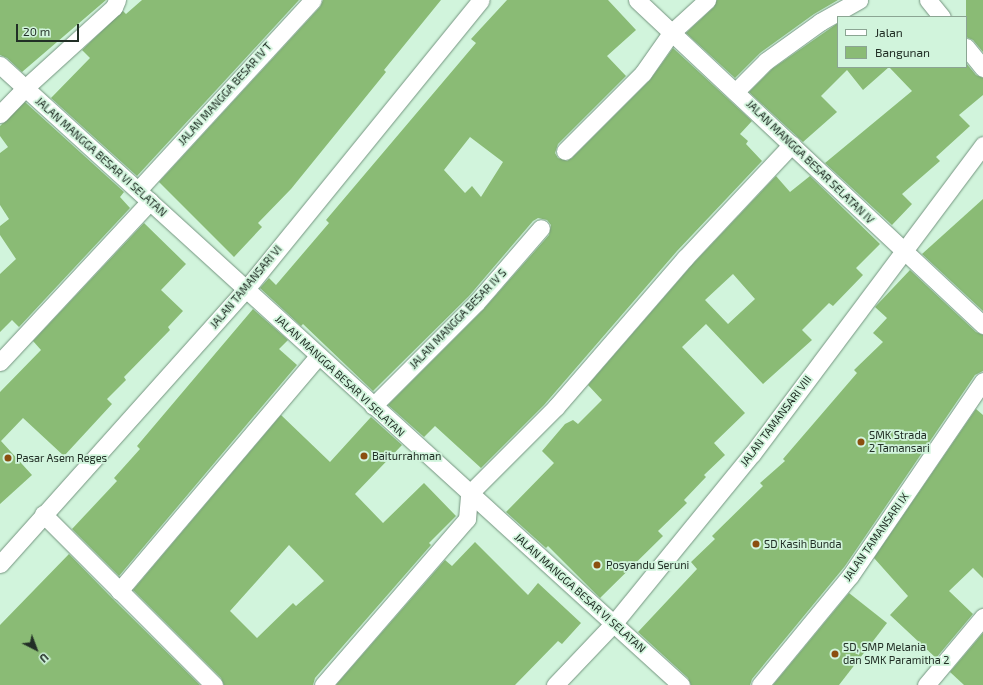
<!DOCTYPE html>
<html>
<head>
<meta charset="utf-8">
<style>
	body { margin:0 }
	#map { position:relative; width:983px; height:685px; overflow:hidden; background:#d1f4dc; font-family:"Exo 2",sans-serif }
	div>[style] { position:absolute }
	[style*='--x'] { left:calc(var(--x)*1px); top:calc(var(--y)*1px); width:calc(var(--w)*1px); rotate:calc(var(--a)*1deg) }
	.building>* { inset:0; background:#8abb75 }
	.roads { filter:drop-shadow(0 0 1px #74947f) drop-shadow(0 0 1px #74947f) }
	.street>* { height:17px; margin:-8.5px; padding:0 8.5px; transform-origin:8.5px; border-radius:8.5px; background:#fff }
	.dots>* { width:11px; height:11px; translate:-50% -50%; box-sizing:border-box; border:2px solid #d1f4dc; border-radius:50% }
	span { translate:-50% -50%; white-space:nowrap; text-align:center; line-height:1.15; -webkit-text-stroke:3.5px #d1f4dc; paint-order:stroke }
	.street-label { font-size:11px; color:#222f26 }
	.poi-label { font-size:11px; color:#222f26 }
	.left { translate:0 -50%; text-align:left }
	.legend { position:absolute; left:837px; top:16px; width:130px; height:52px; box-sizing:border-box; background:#d1f4dc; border:1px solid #8ba593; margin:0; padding:5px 7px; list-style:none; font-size:12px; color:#222f26 }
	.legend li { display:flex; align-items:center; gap:8px; height:20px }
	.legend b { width:20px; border:1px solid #8ba593 }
	.north { position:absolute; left:16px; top:629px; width:40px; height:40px; -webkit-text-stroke:3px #d1f4dc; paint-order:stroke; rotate:138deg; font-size:11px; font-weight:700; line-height:16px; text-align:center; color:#222f26 }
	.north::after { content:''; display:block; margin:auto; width:14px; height:18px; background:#222f26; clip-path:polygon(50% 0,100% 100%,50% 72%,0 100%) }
	.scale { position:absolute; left:16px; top:24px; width:63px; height:18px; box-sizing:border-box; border:2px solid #222f26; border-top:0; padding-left:5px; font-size:12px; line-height:14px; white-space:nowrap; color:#222f26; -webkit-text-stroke:3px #d1f4dc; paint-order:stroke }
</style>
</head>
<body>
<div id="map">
	<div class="building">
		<div style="clip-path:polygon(0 0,106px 0,22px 72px,7px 58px,0 55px)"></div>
		<div style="clip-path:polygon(142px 0,299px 0,137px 176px,51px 98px,90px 58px,82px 50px,123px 11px,126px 14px)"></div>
		<div style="clip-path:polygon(323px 0,441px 0,384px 70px,386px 72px,291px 189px,258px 223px,262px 227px,234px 257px,159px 182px,320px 7px)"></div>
		<div style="clip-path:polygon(evenodd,507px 0,608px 0,636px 30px,607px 56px,626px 76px,558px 144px,555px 153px,558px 158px,567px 161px,572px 158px,650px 80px,673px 48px,752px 121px,740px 134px,748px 141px,746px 144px,762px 161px,677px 251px,544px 405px,481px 468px,435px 426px,424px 437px,388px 405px,483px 310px,549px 235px,551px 225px,547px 220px,538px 218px,533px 221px,469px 296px,373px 391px,303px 324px,301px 326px,260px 288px,269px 278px,276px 285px,329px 223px,326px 220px,476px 43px,471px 39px,507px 0,470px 137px,503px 162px,481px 197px,472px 186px,465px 193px,444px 170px,470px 137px)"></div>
		<div style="clip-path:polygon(717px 0,838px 0,814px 14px,760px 53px,735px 78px,686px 33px,714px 7px)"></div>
		<div style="clip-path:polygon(966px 0,983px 0,983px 52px,973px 40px,966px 37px)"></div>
		<div style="clip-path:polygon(838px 23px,838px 67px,966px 67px,966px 63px,976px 75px,983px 78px,983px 95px,959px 115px,970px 126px,936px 157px,940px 161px,902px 194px,912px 204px,892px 225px,825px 163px,912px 91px,889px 67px,863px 90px,847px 70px,821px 96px,837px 112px,803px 142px,749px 92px,772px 69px)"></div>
		<div style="clip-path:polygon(25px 102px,124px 192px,120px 197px,130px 208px,19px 327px,12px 320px,0 332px,0 274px,16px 259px,0 235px,0 226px,9px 219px,0 205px,0 153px,8px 147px,0 136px,0 126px)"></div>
		<div style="clip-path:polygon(evenodd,776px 176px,790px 192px,810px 176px,880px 244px,856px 268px,863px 275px,833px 306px,829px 303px,802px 330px,812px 340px,763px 384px,706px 324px,682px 347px,745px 413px,714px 443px,725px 455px,704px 475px,706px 477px,684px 500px,687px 503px,658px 531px,663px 536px,600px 598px,548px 546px,546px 548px,506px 512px,554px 463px,542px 451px,565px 424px,573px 420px,578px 424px,602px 400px,588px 385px,692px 265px,776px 176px,733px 274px,755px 299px,728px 324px,705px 300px,733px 274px)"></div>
		<div style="clip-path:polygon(983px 199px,983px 311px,922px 254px)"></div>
		<div style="clip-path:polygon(144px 223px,186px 264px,161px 290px,183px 311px,168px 327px,170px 330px,124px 377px,126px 380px,107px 399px,112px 404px,64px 456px,23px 418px,1px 441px,32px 475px,0 504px,0 392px,41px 350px,33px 341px)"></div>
		<div style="clip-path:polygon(910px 270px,976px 332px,983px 335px,983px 371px,975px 375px,845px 566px,752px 679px,750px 685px,691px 685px,688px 678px,638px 632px,697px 569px,691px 562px,715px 539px,712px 536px,763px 486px,760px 483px,785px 461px,783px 459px,857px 373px,854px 370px,883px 342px,873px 333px,887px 318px,875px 307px)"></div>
		<div style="clip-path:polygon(253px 309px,288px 340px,279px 349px,297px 365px,119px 576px,72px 529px,117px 481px,114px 478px,140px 449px,137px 446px)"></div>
		<div style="clip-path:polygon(976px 409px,983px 415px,983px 578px,973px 568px,949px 591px,973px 614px,936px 658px,890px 615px,908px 596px,874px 558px)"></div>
		<div style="clip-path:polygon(evenodd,281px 415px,330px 462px,371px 417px,402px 445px,355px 494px,383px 523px,424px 483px,456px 516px,429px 543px,431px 545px,315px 678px,313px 685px,224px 685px,221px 678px,133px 590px,281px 415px,289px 545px,324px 581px,296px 606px,293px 603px,257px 638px,230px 611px,289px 545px)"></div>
		<div style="clip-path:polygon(475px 542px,528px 595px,538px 583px,581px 623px,562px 644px,558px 641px,515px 685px,336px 685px,445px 560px,452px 566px)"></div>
		<div style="clip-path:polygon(69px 554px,112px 598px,200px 685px,0 685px,0 625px)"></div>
		<div style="clip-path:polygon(849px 593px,887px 623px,839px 685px,773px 685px)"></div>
		<div style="clip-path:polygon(983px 633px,983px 685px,964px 685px,950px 672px)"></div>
	</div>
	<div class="roads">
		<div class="street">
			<div style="--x:637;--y:0;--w:475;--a:43.2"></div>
			<div style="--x:928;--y:0;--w:22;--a:51"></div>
			<div style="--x:966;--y:47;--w:27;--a:51"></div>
			<div style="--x:0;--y:65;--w:921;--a:42.32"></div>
			<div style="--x:736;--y:91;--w:42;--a:-45"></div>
			<div style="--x:766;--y:61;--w:67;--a:-35.8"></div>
			<div style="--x:820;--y:22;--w:45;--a:-29.4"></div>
			<div style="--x:0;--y:114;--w:36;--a:-46"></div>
			<div style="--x:25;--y:88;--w:120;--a:-42.3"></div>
			<div style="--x:114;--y:7;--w:8;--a:-67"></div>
			<div style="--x:565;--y:151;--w:110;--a:-45"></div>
			<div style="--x:643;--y:73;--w:49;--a:-55"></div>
			<div style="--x:671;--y:33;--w:49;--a:-42.5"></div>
			<div style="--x:138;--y:190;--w:258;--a:-47.4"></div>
			<div style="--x:0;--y:362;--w:220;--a:-47"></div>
			<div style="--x:373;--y:406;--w:146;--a:-45"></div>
			<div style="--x:476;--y:303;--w:99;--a:-49.1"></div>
			<div style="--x:43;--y:514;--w:242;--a:45"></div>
			<div style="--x:0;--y:564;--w:369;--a:-48.2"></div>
			<div style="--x:246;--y:289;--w:372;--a:-50.9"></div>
			<div style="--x:119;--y:591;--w:308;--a:-49.7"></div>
			<div style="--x:323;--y:685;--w:220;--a:-49.1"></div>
			<div style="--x:467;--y:519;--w:25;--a:-85"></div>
			<div style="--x:469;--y:494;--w:123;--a:-45"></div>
			<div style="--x:556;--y:407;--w:197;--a:-49.1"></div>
			<div style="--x:685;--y:258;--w:156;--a:-46.8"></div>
			<div style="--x:555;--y:685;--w:86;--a:-46.4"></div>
			<div style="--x:614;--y:623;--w:218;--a:-50.8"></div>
			<div style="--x:752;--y:454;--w:386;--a:-53.2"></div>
			<div style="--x:760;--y:685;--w:141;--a:-50.5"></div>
			<div style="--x:850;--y:576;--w:236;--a:-55.7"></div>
			<div style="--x:926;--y:685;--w:89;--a:-50"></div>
		</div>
	</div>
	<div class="dots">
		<div style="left:861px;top:442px;background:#8b4f0f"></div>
		<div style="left:364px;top:456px;background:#8b4f0f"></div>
		<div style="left:8px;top:458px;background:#8b4f0f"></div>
		<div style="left:756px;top:544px;background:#8b4f0f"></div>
		<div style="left:597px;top:565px;background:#8b4f0f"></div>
		<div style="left:835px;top:654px;background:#8b4f0f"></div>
	</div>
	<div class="street-label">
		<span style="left:225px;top:94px;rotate:-48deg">JALAN MANGGA BESAR IV T</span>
		<span style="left:101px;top:157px;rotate:42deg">JALAN MANGGA BESAR VI SELATAN</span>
		<span style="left:810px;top:162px;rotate:44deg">JALAN MANGGA BESAR SELATAN IV</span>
		<span style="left:246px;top:287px;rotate:-50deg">JALAN TAMANSARI VI</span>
		<span style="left:458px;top:319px;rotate:-46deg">JALAN MANGGA BESAR IV S</span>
		<span style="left:340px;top:376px;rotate:43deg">JALAN MANGGA BESAR VI SELATAN</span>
		<span style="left:776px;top:421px;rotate:-53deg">JALAN TAMANSARI VIII</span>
		<span style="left:876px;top:537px;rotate:-55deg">JALAN TAMANSARI IX</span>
		<span style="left:580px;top:593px;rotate:42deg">JALAN MANGGA BESAR VI SELATAN</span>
	</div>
	<div class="poi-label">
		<span class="left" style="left:869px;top:442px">SMK Strada<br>2 Tamansari</span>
		<span class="left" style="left:372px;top:456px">Baiturrahman</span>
		<span class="left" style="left:16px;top:458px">Pasar Asem Reges</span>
		<span class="left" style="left:764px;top:544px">SD Kasih Bunda</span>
		<span class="left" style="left:606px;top:565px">Posyandu Seruni</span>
		<span class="left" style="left:843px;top:654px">SD, SMP Melania<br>dan SMK Paramitha 2</span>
	</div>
	<ul class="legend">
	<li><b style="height:5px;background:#fff"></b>Jalan</li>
	<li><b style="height:11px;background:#8abb75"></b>Bangunan</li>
	</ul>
	<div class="north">U</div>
	<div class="scale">20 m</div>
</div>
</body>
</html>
